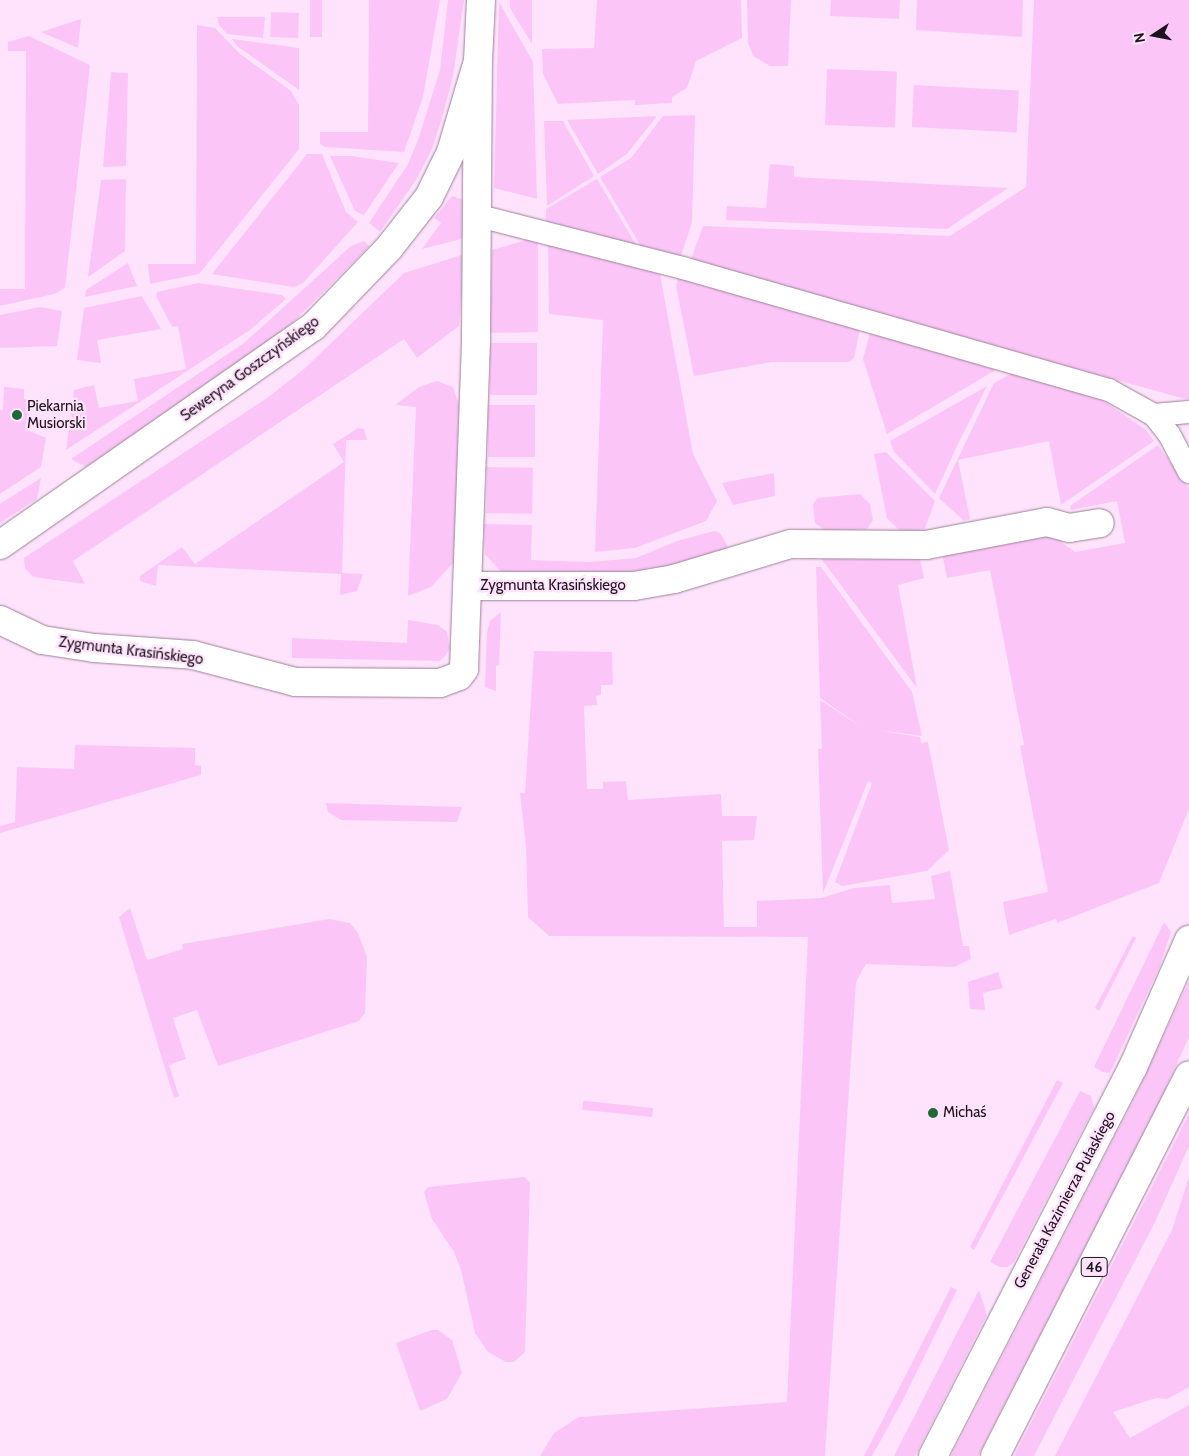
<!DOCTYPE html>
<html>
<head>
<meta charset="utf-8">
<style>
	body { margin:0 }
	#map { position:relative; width:1189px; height:1456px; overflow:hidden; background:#ffe3fc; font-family:Cabin,sans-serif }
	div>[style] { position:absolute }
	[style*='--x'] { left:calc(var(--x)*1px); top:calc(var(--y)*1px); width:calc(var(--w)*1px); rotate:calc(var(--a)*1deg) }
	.green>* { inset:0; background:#fbc6f7; transform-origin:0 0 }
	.roads { filter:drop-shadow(0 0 1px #9b8298) drop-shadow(0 0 1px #9b8298) }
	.pedestrian>* { height:22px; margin:-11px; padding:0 11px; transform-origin:11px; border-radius:11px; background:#fff }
	.minor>* { height:28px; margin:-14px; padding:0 14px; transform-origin:14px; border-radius:14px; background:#fff }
	.primary>* { height:28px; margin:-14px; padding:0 14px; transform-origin:14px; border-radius:14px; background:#fff }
	.dots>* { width:14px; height:14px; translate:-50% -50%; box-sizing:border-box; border:2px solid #ffe3fc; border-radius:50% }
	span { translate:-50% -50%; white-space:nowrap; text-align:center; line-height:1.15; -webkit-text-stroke:4.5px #ffe3fc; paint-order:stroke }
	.shield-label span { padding:1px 4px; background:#ffe3fc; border:1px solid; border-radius:4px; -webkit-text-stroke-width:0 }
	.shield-label { font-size:14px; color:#1d131c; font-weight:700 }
	.street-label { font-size:15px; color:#1d131c }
	.poi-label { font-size:15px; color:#1d131c }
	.left { translate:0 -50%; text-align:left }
	.north { position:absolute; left:1129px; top:10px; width:50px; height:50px; -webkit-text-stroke:4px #ffe3fc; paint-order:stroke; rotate:259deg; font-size:14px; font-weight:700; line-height:20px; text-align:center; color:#1d131c }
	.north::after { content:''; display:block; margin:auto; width:18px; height:22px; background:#1d131c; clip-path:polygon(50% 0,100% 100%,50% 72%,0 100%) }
</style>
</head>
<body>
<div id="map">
	<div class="green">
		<div style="left:310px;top:0;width:12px;height:37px"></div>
		<div style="clip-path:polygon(369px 0,440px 0,423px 97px,404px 152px,325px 147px,320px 144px,320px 132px,368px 132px)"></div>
		<div style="clip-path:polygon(448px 0,464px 0,453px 76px,442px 118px,432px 149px,416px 180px,380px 232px,369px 223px,408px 164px,418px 140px,440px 70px)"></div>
		<div style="clip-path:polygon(510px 0,532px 0,532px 44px,510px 8px)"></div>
		<div style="clip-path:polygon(597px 0,741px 0,742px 38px,696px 61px,687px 88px,672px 97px,672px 103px,635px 105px,635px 100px,558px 104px,543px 74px,542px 49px,594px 48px)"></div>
		<div style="clip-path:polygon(747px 0,791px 0,788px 66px,770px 66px,753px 56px,748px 43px)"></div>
		<div style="clip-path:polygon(831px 0,900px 0,899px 19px,830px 16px)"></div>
		<div style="clip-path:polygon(917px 0,1023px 0,1022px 37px,916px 30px)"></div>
		<div style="clip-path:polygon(1034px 0,1189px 0,1189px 400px,690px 262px,703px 226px,950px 236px,1026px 187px)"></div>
		<div style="clip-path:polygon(499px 2px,533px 62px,537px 199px,494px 188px)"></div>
		<div style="left:271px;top:12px;width:28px;height:25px;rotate:2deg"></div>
		<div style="clip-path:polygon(217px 17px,265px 17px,263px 38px,227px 34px,219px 25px)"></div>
		<div style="clip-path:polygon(81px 19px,78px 48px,41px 32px)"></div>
		<div style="clip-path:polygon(197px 25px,215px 28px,239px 53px,291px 91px,299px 105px,299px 149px,199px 274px,150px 284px,148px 264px,196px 264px)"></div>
		<div style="clip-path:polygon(29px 36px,90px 65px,89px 75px,65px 288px,54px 294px,0 306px,0 289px,25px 289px,26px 51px,8px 51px,8px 42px)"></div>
		<div style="clip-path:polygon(232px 39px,299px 48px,299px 90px,237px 46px)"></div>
		<div style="left:827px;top:69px;width:70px;height:56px;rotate:2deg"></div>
		<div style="clip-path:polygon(111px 72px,128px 73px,126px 166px,103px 167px)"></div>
		<div style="left:914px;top:85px;width:105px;height:42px;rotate:3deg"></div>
		<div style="clip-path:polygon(695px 115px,692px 222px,680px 259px,642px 248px,600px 177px,631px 158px,663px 116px)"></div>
		<div style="clip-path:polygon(657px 116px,627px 154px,598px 174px,567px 120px)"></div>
		<div style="clip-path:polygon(544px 121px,563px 121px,594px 176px,547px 206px)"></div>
		<div style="clip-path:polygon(307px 154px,322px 154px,346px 212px,358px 222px,303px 283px,294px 287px,212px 274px)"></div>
		<div style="clip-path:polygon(330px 156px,351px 156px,399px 163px,364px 215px,355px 211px)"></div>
		<div style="clip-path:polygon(770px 164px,794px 166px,794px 177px,1008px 188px,947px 229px,726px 220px,727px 206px,766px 208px)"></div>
		<div style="clip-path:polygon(126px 179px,125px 251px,88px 277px,101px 180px)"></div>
		<div style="clip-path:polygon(597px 179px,638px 248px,546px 224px,546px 209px)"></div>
		<div style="clip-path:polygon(452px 196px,464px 200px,465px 238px,422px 249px,441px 223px,434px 218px)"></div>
		<div style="clip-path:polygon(533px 238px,538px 241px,538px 332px,490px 333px,492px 250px)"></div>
		<div style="clip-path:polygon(364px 241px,369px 246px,362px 254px,281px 334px,86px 467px,71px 459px,244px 343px,351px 246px)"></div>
		<div style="clip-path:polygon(548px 244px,660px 274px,693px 454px,717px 501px,706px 521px,635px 548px,595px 552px,603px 320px,549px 314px)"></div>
		<div style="clip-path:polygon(465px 254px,459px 326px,417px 358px,404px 339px,73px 561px,85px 584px,33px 577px,25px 568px,24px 558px,267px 398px,304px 369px,404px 273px)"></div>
		<div style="clip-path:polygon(128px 263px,137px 286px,85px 297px,86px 290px)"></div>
		<div style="clip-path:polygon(678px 278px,860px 329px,854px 358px,849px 362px,772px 362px,694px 376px,676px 286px)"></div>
		<div style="clip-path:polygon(198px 283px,282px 295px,286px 299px,250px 330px,66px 450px,74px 390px,94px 385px,99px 408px,138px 401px,134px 379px,186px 369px,178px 326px,172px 327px,156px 296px,157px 292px)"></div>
		<div style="clip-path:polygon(142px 296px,161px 329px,97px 340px,101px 363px,77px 360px,84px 308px)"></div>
		<div style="clip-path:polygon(40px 307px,62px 311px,57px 346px,0 348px,0 315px)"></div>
		<div style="clip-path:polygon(870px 332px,999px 368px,887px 434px,863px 359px)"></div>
		<div style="left:490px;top:343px;width:47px;height:52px"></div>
		<div style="clip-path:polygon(1014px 372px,1086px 393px,1107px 403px,1146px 430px,1154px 441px,1061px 505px,1049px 441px,958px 460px,970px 519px,964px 521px,939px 498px,994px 383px)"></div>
		<div style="clip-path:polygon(437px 381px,453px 387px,459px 404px,454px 562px,431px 587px,408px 596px,416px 407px,395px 405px,419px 387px)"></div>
		<div style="clip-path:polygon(987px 386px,957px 446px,935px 494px,894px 452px,890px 441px)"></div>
		<div style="clip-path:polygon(4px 387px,24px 389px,24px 399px,30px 400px,27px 430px,46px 438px,41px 467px,0 494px,0 410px,3px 410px)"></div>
		<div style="left:488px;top:405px;width:47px;height:52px"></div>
		<div style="clip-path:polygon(358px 428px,364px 429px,367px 440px,346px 440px,342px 573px,363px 574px,357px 591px,340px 595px,341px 574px,158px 565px,156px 586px,140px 581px,140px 576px,182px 547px,195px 564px,344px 462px,333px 444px)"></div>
		<div style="clip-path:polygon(1158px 445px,1189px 488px,1189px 809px,1159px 883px,1057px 923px,1056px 919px,1009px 935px,1003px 902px,1048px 892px,1020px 746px,1024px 745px,990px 570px,947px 578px,942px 553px,1045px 530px,1075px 552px,1125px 543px,1117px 501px,1071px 510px,1070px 506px)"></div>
		<div style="clip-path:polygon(886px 452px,935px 501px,924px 531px,902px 533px,887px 518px,874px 454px)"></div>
		<div style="left:487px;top:467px;width:46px;height:46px;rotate:1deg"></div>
		<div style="clip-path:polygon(774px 473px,775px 496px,733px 505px,722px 483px)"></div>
		<div style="clip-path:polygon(41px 478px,37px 499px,0 523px,0 504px)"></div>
		<div style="clip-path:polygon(860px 494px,870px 504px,873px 520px,867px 529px,827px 532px,815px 523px,813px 505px,817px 498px)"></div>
		<div style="clip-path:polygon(484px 524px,532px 525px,531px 560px,590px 562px,636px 558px,677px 541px,714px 531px,720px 533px,729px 548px,688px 562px,633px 574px,501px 572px,485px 554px)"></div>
		<div style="clip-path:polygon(913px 554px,920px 559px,924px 578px,898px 585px,917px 688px,820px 557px)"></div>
		<div style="clip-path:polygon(816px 567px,821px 567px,912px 692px,922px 736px,877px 730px,920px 737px,921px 743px,928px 742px,949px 850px,927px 871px,842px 886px,835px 882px,872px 783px,868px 781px,823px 893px,818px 749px,822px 749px,820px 700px,862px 727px,820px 698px)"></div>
		<div style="clip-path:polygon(501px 612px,499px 665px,496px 666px,496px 691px,485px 687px,487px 632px,490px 621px)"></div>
		<div style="clip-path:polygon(408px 620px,438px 625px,447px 632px,450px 648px,445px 656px,440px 661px,292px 658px,292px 638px,407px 643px)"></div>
		<div style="clip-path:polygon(534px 651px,612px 652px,613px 685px,601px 685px,601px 695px,596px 696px,597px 705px,584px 706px,587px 789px,603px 789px,603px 782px,626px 781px,628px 800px,721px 794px,722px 816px,757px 816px,754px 840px,722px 841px,724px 927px,757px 927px,757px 901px,821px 898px,854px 888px,890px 885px,892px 903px,935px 899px,931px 876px,950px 871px,963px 946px,969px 946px,971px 959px,954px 967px,866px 964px,856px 982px,825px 1456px,540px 1456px,554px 1433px,579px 1417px,787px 1402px,808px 937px,549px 936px,528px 917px,526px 846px,520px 793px,525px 793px)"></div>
		<div style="clip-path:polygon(75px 745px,195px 748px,195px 765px,201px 766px,201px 775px,0 833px,0 826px,15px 822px,17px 767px,74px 769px)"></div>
		<div style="clip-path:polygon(326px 803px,392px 805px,462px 807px,457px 822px,341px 820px,328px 812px)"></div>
		<div style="clip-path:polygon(130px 908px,147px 960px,183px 949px,182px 944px,329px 919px,350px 923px,358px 933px,367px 957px,365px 1013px,359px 1021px,218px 1066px,197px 1010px,173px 1018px,186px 1059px,169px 1065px,179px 1096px,174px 1098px,119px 917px)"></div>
		<div style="clip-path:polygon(1164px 922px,1171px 932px,1160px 966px,1110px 1073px,1103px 1072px,1094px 1067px)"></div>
		<div style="clip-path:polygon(1133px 936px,1136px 938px,1099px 1011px,1095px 1008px)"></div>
		<div style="clip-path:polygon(998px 972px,1003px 988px,983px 993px,985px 1010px,970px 1009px,968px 982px)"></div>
		<div style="clip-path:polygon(1189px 981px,1189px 1037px,1158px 1105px,978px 1456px,951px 1456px,1135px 1097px)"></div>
		<div style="clip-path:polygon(1057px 1080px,1063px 1083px,974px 1250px,970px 1247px)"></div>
		<div style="clip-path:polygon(1080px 1091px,1091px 1096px,1094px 1108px,1014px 1262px,1008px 1267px,1000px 1267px,990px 1262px)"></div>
		<div style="left:653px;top:1108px;width:9px;height:70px;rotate:96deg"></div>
		<div style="clip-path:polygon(1189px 1114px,1189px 1146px,1155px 1222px,1034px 1456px,1014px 1456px)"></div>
		<div style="clip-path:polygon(524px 1177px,530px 1182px,525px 1352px,514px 1362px,506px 1362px,488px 1352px,475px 1333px,461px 1270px,454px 1252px,432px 1219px,424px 1192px,428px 1187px)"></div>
		<div style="clip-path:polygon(1189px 1177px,1189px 1387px,1167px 1399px,1156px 1398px,1113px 1412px,1130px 1438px,1189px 1405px,1189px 1456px,1055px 1456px,1172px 1230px)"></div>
		<div style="clip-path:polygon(951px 1287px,957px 1290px,902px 1402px,872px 1456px,864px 1456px)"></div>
		<div style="clip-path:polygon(979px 1290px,987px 1315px,928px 1431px,915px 1456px,894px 1456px)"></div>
		<div style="clip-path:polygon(432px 1330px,438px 1330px,452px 1340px,462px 1373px,447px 1399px,420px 1411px,396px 1343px)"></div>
	</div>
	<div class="roads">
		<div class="pedestrian">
			<div style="--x:479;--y:216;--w:211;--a:14.3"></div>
			<div style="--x:683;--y:268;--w:443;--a:16"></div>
			<div style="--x:1109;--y:390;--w:51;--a:29.1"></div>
			<div style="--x:1154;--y:415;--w:24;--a:52"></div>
			<div style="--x:1169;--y:434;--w:43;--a:62.2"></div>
			<div style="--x:1154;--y:415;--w:35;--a:-5"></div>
		</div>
		<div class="minor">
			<div style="--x:0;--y:545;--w:381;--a:-34.9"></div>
			<div style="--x:313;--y:327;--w:110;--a:-46.1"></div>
			<div style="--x:389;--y:248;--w:65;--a:-51.9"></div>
			<div style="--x:429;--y:197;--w:50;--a:-63.9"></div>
			<div style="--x:451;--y:152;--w:95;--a:-73.5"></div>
			<div style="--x:478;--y:61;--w:61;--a:-87.2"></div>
			<div style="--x:468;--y:586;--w:166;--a:0"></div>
			<div style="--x:634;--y:586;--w:41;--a:-9.9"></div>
			<div style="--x:674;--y:579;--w:122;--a:-16.7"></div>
			<div style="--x:791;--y:544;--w:135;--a:0.4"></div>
			<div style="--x:926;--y:545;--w:123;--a:-10.8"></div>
			<div style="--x:1047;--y:522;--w:23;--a:15"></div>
			<div style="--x:1069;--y:528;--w:31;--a:-9"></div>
			<div style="--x:0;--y:620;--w:47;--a:25.5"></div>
			<div style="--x:42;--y:640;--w:53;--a:8.7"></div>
			<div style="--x:94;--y:648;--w:99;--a:4"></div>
			<div style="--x:193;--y:655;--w:106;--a:14.8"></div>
			<div style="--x:295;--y:682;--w:145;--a:0.4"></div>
			<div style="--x:440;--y:683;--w:20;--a:-20"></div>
			<div style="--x:459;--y:676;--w:9;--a:-54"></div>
			<div style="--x:464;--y:669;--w:331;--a:-87.9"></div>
			<div style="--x:476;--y:338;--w:277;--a:-89.6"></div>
		</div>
		<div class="primary">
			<div style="--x:933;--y:1456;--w:437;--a:-62.8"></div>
			<div style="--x:1133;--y:1067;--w:139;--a:-66.2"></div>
			<div style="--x:995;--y:1456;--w:427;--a:-63"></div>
		</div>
	</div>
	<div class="dots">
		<div style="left:17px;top:415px;background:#206834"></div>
		<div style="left:933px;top:1113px;background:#206834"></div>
	</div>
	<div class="shield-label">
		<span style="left:1094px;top:1267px">46</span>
	</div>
	<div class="street-label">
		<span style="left:250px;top:369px;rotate:-36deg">Seweryna Goszczyńskiego</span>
		<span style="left:553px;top:586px">Zygmunta Krasińskiego</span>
		<span style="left:131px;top:651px;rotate:7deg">Zygmunta Krasińskiego</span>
		<span style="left:1065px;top:1200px;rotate:-62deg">Generała Kazimierza Pułaskiego</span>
	</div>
	<div class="poi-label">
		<span class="left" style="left:27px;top:415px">Piekarnia<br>Musiorski</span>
		<span class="left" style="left:943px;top:1113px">Michaś</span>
	</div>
	<div class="north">N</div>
</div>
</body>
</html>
